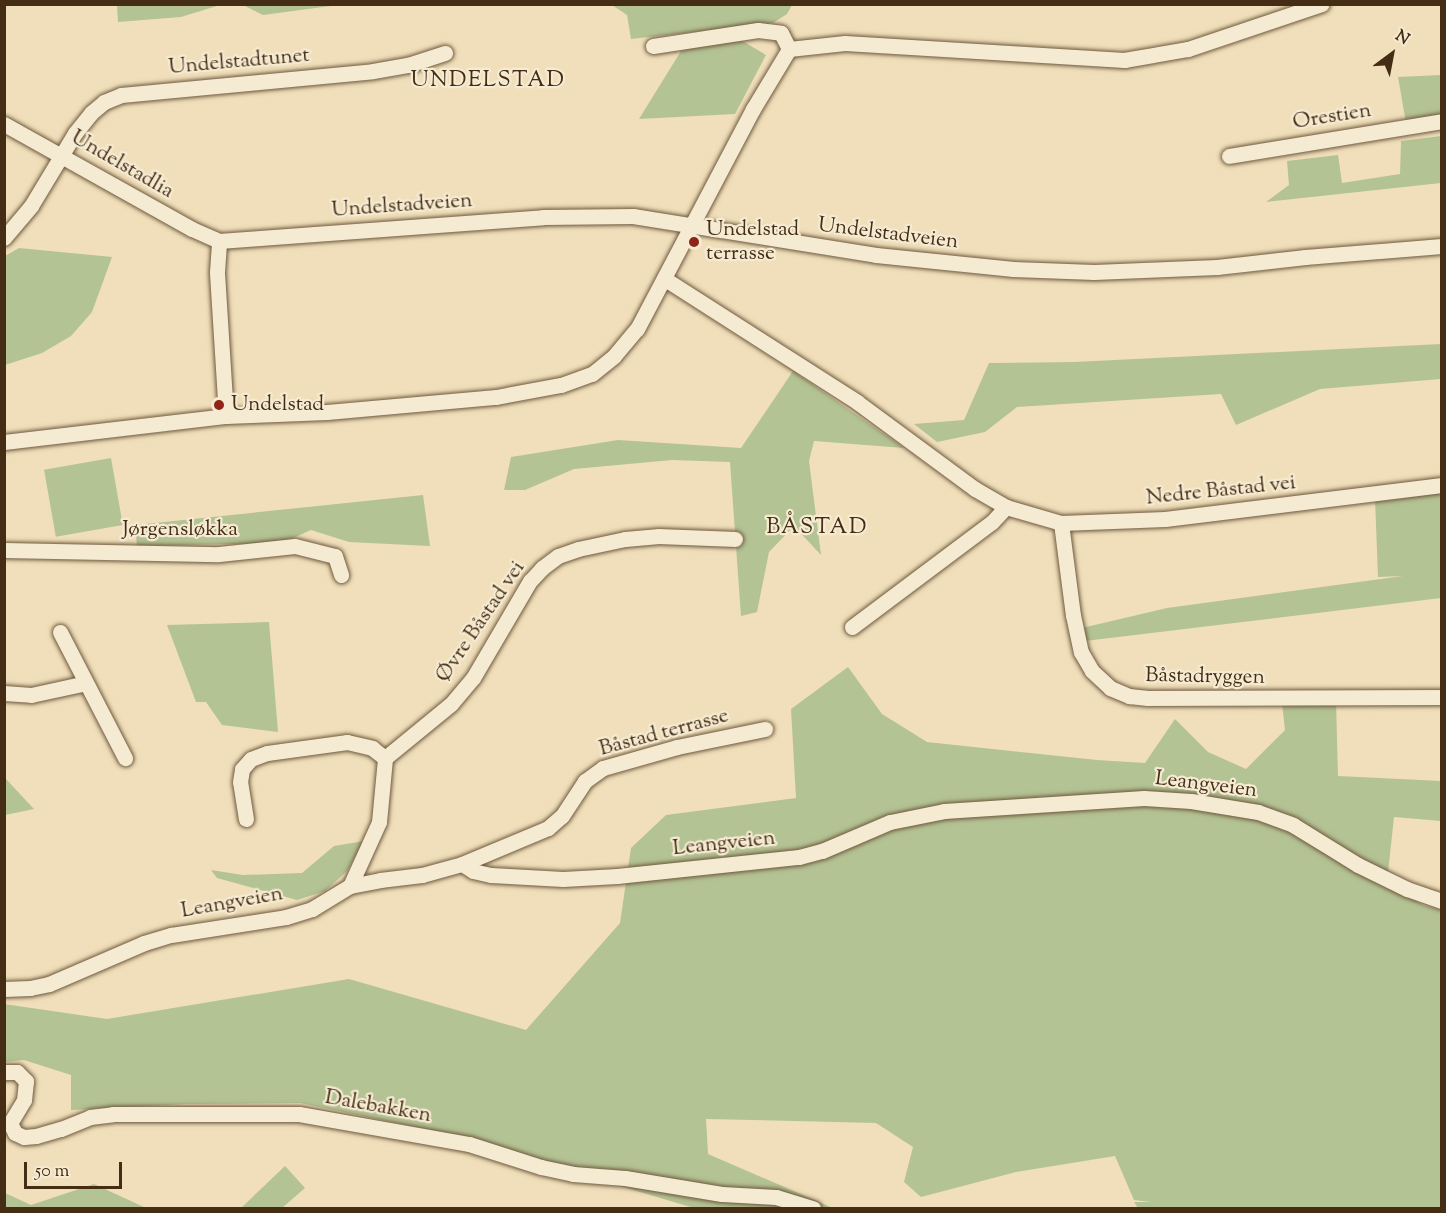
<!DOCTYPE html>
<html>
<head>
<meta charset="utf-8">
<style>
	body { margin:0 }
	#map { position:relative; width:1446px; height:1213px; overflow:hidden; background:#f0dfba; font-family:"Sorts Mill Goudy",serif }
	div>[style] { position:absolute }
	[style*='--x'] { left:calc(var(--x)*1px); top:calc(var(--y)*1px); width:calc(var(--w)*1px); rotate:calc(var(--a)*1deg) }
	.green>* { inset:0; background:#b4c394; transform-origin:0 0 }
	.roads { filter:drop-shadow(0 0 2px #6f593e) drop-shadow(0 0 2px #6f593e) }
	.street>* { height:15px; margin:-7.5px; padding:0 7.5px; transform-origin:7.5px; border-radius:7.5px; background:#f5ead2 }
	.dots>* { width:16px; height:16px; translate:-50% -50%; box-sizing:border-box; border:3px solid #f5ead2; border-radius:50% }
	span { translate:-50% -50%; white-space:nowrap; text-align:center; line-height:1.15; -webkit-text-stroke:4.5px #f5ead2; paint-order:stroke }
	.street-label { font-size:21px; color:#442c15 }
	.poi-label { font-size:21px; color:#442c15 }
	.left { translate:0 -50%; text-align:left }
	.neighbourhood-label { font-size:22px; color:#442c15; letter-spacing:1.5px }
	.frame { position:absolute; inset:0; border:6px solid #442c15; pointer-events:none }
	.north { position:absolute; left:1362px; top:24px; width:60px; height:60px; -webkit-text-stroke:4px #f5ead2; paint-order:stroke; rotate:32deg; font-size:16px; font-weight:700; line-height:24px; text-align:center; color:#442c15 }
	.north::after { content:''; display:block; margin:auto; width:21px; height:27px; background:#442c15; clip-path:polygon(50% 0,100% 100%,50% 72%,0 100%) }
	.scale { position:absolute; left:24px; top:1162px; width:98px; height:27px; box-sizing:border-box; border:3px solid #442c15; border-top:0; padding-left:8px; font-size:18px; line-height:21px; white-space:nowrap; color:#442c15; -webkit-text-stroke:4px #f5ead2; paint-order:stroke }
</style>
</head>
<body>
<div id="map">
	<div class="green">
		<div style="clip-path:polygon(117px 5px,117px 4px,220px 5px,181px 17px,118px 22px)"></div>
		<div style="clip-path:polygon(243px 5px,338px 5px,263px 15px)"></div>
		<div style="clip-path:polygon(612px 5px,792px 5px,787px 14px,773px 23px,631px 39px,627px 15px)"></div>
		<div style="clip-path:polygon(734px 36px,766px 55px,735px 114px,639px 119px,681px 51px)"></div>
		<div style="clip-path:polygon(1441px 75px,1441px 117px,1406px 123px,1398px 77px)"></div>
		<div style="clip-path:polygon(1441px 136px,1441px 183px,1266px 202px,1289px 185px,1287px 161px,1338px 155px,1342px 183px,1400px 174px,1401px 141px)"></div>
		<div style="clip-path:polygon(19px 248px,112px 257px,92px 312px,71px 336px,42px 353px,5px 365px,5px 256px)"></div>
		<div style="clip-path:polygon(1441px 344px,1441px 379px,1320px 389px,1236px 425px,1221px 394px,1017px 407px,985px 432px,937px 442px,914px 424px,964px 420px,989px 363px,1074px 362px)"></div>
		<div style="clip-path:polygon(793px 371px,904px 448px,814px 441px,809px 461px,821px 555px,794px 526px,769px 552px,757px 612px,741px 616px,730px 462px,672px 460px,574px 469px,525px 490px,504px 490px,511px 457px,618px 440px,741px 448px)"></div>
		<div style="left:111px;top:458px;width:68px;height:68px;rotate:80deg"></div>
		<div style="clip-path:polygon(1441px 490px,1441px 598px,1085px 641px,1082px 628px,1167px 608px,1403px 576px,1378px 577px,1375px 498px)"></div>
		<div style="clip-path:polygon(423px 495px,430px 546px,349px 542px,311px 530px,282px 543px,137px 546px,135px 525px)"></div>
		<div style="clip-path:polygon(269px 622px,278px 732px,222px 725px,206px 702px,196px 702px,167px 625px)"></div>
		<div style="clip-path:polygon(848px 667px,882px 714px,927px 742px,1097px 760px,1145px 763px,1175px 719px,1208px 752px,1246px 769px,1285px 730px,1282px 703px,1336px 700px,1338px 776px,1441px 781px,1441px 821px,1394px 817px,1387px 882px,1423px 905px,1441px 910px,1441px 1208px,1138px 1208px,1134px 1202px,1152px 1202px,1134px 1200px,1115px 1156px,1016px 1172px,921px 1197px,904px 1182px,913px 1147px,876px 1123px,706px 1119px,708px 1154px,833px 1208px,694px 1208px,430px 1130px,300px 1103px,185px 1104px,71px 1110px,71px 1075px,24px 1060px,5px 1062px,4px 1004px,107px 1019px,349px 979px,526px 1030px,620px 923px,631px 848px,666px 815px,796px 798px,791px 709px)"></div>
		<div style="clip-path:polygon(4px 778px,5px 778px,34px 809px,5px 815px)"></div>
		<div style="clip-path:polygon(364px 841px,347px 871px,325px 891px,297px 900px,217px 878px,211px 870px,243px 875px,302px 873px,334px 846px)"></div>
		<div style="clip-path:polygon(285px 1166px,305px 1188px,282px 1208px,241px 1208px)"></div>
		<div style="clip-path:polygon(94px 1184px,146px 1208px,5px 1208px,5px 1193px,31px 1205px)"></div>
	</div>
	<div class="roads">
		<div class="street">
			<div style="--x:653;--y:46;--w:106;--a:-8.7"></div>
			<div style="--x:758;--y:30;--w:23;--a:7"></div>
			<div style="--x:781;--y:33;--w:18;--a:63"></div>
			<div style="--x:789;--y:49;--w:56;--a:-6.1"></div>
			<div style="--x:845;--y:43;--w:280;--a:3.5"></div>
			<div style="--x:1124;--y:60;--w:65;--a:-9.8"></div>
			<div style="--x:1188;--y:49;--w:141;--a:-18.6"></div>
			<div style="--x:4;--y:124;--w:215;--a:29.2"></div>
			<div style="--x:192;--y:229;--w:30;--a:24"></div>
			<div style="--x:1229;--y:156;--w:216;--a:-9.3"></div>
			<div style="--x:4;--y:238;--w:42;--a:-49.8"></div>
			<div style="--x:31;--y:206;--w:85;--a:-58.9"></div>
			<div style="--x:75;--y:133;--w:26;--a:-51"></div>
			<div style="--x:91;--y:113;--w:17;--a:-40"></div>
			<div style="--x:104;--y:102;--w:18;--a:-22"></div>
			<div style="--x:121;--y:95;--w:253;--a:-5.4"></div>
			<div style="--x:373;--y:71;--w:36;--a:-10"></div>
			<div style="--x:408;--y:65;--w:39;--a:-18"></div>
			<div style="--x:665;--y:279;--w:228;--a:32.6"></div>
			<div style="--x:857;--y:402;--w:147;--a:36.4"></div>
			<div style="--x:975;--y:489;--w:36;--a:30"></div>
			<div style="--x:1006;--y:507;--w:57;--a:16.2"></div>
			<div style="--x:1061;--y:523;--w:104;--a:-2.2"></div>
			<div style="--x:1165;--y:519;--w:279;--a:-7"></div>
			<div style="--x:226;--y:416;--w:144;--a:-93.6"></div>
			<div style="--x:217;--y:272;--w:31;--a:-86"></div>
			<div style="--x:219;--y:241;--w:325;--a:-4.2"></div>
			<div style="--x:543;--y:217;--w:90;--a:-0.6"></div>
			<div style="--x:633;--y:216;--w:246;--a:9.1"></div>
			<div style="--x:876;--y:255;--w:138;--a:5.8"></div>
			<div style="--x:1013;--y:269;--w:81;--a:2.1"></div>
			<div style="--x:1094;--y:272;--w:123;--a:-2.3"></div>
			<div style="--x:1217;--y:267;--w:89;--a:-6.5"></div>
			<div style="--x:1305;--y:257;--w:137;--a:-4.6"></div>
			<div style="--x:4;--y:442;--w:224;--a:-6.7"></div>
			<div style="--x:226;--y:416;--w:101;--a:-2.3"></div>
			<div style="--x:327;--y:412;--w:170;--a:-5.1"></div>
			<div style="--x:496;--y:397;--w:66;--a:-10.5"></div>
			<div style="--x:561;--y:385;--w:33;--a:-20"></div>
			<div style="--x:592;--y:374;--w:28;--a:-39"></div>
			<div style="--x:614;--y:356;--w:35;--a:-50"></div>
			<div style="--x:637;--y:329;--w:249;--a:-62.2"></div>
			<div style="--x:753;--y:109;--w:70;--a:-59"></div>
			<div style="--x:1061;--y:523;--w:93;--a:82.6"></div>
			<div style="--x:1073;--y:615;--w:38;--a:78"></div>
			<div style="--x:1081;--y:652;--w:22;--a:60"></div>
			<div style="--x:1092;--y:671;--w:25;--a:43"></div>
			<div style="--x:1110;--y:688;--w:21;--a:23"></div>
			<div style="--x:1129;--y:696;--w:19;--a:6"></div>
			<div style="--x:1148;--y:698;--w:294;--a:-0.2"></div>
			<div style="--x:4;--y:550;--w:215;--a:1.1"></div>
			<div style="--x:219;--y:554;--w:76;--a:-6"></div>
			<div style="--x:295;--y:546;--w:41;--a:14"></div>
			<div style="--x:335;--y:556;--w:20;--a:72"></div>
			<div style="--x:852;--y:627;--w:175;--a:-36.9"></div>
			<div style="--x:992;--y:522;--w:21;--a:-47"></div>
			<div style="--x:60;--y:632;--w:142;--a:62.7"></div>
			<div style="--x:4;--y:693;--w:27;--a:4"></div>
			<div style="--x:31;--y:695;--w:56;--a:-12.3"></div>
			<div style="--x:246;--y:819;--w:37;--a:-99"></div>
			<div style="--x:240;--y:782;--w:13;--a:-81"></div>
			<div style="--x:242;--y:769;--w:13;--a:-48"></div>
			<div style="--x:251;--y:759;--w:17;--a:-21"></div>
			<div style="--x:267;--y:753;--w:81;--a:-7.8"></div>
			<div style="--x:347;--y:742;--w:26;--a:13"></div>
			<div style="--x:372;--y:748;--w:16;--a:38"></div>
			<div style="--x:462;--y:864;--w:13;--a:32"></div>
			<div style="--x:473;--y:871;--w:18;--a:13"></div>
			<div style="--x:491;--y:875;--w:72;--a:3.2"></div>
			<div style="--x:563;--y:879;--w:54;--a:-3.2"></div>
			<div style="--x:617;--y:876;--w:183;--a:-6"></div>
			<div style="--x:799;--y:857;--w:24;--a:-15"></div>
			<div style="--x:822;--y:851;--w:74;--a:-23.1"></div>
			<div style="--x:890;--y:822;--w:55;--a:-11.5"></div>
			<div style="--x:944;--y:811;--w:200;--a:-3.7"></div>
			<div style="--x:1144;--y:798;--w:47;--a:3.7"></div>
			<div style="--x:1191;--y:801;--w:68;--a:9.3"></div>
			<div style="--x:1258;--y:812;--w:37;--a:20"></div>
			<div style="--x:1293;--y:825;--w:76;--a:31.6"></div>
			<div style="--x:1358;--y:865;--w:55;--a:26.1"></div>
			<div style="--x:1407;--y:889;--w:37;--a:19"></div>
			<div style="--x:350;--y:886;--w:70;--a:-65.6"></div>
			<div style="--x:379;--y:822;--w:64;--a:-84.6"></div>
			<div style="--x:385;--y:758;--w:85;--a:-39.3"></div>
			<div style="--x:451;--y:704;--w:34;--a:-50"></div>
			<div style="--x:473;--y:678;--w:113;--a:-59.6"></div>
			<div style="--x:530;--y:581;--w:18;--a:-47"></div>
			<div style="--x:542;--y:568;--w:20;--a:-37"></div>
			<div style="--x:558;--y:556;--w:21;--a:-19"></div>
			<div style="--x:578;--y:549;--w:48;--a:-12"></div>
			<div style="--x:625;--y:539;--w:34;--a:-5"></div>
			<div style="--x:659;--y:536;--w:76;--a:2.3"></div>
			<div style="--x:4;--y:989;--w:26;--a:-2"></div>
			<div style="--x:30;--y:988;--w:19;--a:-12"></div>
			<div style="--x:49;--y:984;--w:103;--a:-23.3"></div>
			<div style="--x:144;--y:943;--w:28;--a:-17"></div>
			<div style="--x:171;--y:935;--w:116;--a:-8.9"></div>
			<div style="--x:286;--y:917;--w:27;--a:-17"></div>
			<div style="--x:312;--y:909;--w:44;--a:-31.2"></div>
			<div style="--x:350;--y:886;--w:31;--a:-11"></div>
			<div style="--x:380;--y:880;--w:42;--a:-6.8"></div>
			<div style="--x:422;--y:875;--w:41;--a:-15.4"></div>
			<div style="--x:462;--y:864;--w:93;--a:-22.7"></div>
			<div style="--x:548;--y:828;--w:18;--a:-41"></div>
			<div style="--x:562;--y:816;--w:42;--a:-56.7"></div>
			<div style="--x:585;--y:781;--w:22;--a:-36"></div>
			<div style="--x:603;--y:768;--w:77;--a:-15.8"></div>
			<div style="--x:677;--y:747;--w:90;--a:-11.6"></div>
			<div style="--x:4;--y:1072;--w:13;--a:0"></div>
			<div style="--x:17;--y:1072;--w:13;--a:45"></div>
			<div style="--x:26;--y:1081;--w:19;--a:96"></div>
			<div style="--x:24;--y:1100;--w:27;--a:121"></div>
			<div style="--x:10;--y:1123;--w:11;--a:63"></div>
			<div style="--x:15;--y:1133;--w:10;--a:24"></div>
			<div style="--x:24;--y:1137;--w:12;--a:-5"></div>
			<div style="--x:36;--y:1136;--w:26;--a:-16"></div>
			<div style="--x:61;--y:1129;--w:31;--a:-22"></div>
			<div style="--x:90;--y:1117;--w:23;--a:-7"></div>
			<div style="--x:113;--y:1114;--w:186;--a:0"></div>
			<div style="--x:299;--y:1114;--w:173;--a:10"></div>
			<div style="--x:469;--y:1144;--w:76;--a:17.7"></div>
			<div style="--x:541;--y:1167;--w:33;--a:12"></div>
			<div style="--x:573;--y:1174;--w:52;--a:4.4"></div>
			<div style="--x:625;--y:1178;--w:98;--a:9.4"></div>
			<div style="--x:722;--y:1194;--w:54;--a:3.2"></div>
			<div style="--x:776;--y:1197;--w:39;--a:17"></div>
		</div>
	</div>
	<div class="dots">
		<div style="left:694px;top:242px;background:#8f2418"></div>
		<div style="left:219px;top:405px;background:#8f2418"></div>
	</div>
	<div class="street-label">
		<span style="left:239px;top:62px;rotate:-5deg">Undelstadtunet</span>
		<span style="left:1332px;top:117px;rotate:-9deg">Orestien</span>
		<span style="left:122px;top:165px;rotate:30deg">Undelstadlia</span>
		<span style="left:402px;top:206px;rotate:-4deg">Undelstadveien</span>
		<span style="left:888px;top:234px;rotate:7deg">Undelstadveien</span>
		<span style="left:1221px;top:491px;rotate:-6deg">Nedre Båstad vei</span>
		<span style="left:180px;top:530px">Jørgensløkka</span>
		<span style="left:481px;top:622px;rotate:-56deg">Øvre Båstad vei</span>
		<span style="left:1205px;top:677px;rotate:1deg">Båstadryggen</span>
		<span style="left:664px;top:733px;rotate:-15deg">Båstad terrasse</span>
		<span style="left:1206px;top:785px;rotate:7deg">Leangveien</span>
		<span style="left:724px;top:844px;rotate:-6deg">Leangveien</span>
		<span style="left:232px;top:903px;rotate:-10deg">Leangveien</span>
		<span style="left:378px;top:1107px;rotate:10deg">Dalebakken</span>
	</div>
	<div class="poi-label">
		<span class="left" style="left:706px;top:242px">Undelstad<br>terrasse</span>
		<span class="left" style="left:231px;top:405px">Undelstad</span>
	</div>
	<div class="neighbourhood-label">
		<span style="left:488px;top:82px">UNDELSTAD</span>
		<span style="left:817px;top:529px">BÅSTAD</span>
	</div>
	<div class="frame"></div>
	<div class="north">N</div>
	<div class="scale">50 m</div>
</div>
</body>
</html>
